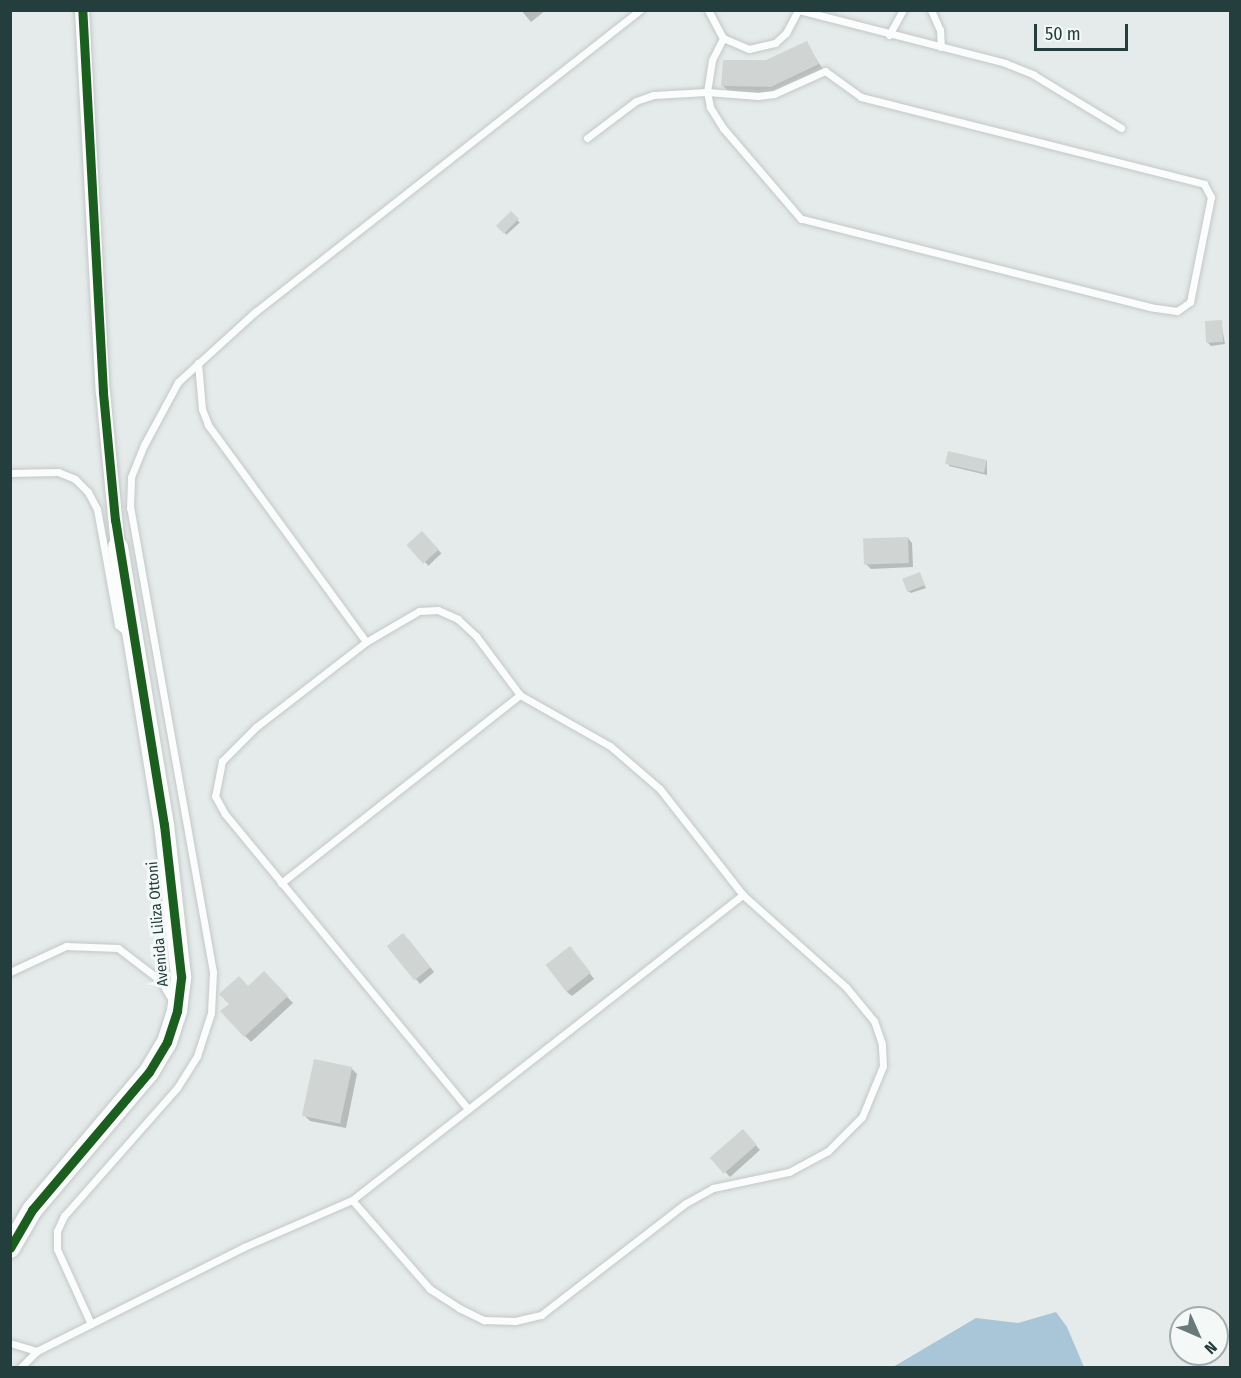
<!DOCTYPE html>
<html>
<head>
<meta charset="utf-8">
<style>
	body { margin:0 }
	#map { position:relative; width:1241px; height:1378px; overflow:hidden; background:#e5ebea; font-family:"Fira Sans Condensed",sans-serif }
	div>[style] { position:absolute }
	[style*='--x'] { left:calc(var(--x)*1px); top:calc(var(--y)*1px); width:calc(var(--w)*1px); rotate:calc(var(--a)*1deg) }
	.water>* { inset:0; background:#a8c6d7 }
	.shadow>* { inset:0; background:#0003; transform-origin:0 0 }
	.building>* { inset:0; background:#d0d4d3; transform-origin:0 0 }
	.roads { filter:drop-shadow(0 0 2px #c2c8c7) drop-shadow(0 0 2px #c2c8c7) }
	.lane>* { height:7px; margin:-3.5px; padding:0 3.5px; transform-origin:3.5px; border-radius:3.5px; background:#fbfcfc }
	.street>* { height:14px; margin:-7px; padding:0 7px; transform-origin:7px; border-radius:7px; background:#fbfcfc }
	.secondary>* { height:20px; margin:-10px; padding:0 10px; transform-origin:10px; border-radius:10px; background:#fbfcfc }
	.cycleway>* { height:9px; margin:-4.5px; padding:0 4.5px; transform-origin:4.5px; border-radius:4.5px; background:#1b5e20 }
	span { translate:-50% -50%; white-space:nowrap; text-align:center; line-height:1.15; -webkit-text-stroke:6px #f4f9f8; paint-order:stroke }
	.street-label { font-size:15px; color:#243d3d }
	.frame { position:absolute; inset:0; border:12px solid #243d3d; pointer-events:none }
	.north { position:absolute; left:1169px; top:1306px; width:60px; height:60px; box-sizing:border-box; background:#f4f9f8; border:2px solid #a1aead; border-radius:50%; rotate:135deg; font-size:16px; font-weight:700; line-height:24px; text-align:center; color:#243d3d }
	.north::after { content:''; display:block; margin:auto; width:21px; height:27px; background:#687a7a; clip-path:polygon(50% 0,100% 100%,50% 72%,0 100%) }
	.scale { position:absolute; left:1034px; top:24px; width:94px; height:27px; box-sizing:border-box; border:3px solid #243d3d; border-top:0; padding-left:8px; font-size:18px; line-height:21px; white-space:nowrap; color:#243d3d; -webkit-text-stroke:4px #f4f9f8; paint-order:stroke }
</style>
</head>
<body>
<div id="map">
	<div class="water">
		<div style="clip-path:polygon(1056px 1312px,1067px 1327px,1084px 1367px,893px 1367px,976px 1318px,1018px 1323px)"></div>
	</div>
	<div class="shadow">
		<div style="clip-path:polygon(521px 10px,546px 10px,531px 22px)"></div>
		<div style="clip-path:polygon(806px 43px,824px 71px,778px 93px,729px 92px,722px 85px)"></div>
		<div style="left:511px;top:213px;width:13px;height:18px;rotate:48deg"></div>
		<div style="clip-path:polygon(1221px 322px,1225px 344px,1211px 346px,1208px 343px)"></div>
		<div style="clip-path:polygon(949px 453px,987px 461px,987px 475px,949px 466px)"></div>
		<div style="left:422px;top:533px;width:28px;height:18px;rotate:46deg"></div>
		<div style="clip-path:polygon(908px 538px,912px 543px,913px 567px,871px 569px,866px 564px)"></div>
		<div style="clip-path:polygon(919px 574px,926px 588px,911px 593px,908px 591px)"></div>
		<div style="clip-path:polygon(408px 939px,434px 972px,420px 984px,389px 947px)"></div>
		<div style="clip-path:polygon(574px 952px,594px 979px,572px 996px,567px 992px)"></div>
		<div style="clip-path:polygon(264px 973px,293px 1003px,251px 1042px,245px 1036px,248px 987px)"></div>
		<div style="clip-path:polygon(351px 1068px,357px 1074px,346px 1128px,310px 1121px,304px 1115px)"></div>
		<div style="clip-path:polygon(747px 1135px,760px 1150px,730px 1177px,712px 1158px)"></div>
	</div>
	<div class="building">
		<div style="clip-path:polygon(807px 41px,819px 64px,771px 87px,721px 86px,723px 60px,766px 60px)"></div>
		<div style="left:511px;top:211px;width:11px;height:21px;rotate:45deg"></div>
		<div style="left:1222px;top:320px;width:22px;height:17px;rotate:87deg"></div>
		<div style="left:948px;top:451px;width:40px;height:13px;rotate:13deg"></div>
		<div style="left:422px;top:531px;width:25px;height:21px;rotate:48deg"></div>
		<div style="left:908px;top:537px;width:26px;height:45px;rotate:88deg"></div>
		<div style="left:920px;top:572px;width:14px;height:19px;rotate:69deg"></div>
		<div style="left:403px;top:933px;width:44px;height:21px;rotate:51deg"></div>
		<div style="left:570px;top:946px;width:34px;height:31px;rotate:52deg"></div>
		<div style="clip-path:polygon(264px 971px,288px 996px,244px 1037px,220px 1011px,229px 1004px,219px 994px,239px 976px,248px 986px)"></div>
		<div style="left:314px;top:1059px;width:39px;height:58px;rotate:12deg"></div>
		<div style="left:743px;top:1129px;width:21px;height:44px;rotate:49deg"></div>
	</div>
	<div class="roads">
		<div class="lane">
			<div style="--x:708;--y:10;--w:32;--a:62"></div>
			<div style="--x:723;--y:38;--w:28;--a:23"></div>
			<div style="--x:749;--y:49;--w:27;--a:-13"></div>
			<div style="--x:775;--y:43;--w:15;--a:-42"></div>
			<div style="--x:786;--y:33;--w:26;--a:-62"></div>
			<div style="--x:799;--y:10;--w:213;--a:14.4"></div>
			<div style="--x:1005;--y:63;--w:31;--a:22"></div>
			<div style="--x:1034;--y:75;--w:102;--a:31.3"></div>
			<div style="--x:931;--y:10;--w:22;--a:66"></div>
			<div style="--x:940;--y:30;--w:17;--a:87"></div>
			<div style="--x:889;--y:35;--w:29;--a:-61"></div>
			<div style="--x:587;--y:138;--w:61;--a:-37.1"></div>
			<div style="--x:636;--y:101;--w:18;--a:-19"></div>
			<div style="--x:653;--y:95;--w:54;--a:-3.2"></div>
			<div style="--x:707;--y:92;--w:51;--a:4.5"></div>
			<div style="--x:758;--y:96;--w:16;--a:-7"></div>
			<div style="--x:774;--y:94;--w:56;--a:-24.3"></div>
			<div style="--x:825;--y:71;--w:44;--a:35.8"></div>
			<div style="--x:861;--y:97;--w:354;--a:14.2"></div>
			<div style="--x:1204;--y:184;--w:15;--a:62"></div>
			<div style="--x:1211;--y:197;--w:107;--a:101.3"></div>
			<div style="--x:1190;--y:302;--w:16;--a:145"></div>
			<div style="--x:1177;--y:311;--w:27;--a:-172"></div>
			<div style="--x:1150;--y:307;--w:360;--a:-165.8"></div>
			<div style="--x:801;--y:219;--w:120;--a:-130.6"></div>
			<div style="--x:723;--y:128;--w:25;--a:-122"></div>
			<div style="--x:710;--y:107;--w:15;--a:-101"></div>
			<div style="--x:707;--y:92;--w:32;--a:-81"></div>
			<div style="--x:712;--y:60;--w:25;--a:-63"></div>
			<div style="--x:198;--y:363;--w:46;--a:85"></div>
			<div style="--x:202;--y:409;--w:17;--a:69"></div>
			<div style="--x:208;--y:425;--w:268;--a:53.9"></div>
			<div style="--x:10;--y:473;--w:48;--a:-1.2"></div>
			<div style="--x:58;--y:472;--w:18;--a:22"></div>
			<div style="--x:75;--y:479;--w:18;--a:45"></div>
			<div style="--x:88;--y:492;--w:19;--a:62"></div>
			<div style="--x:97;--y:509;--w:118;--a:79.7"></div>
			<div style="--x:118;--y:625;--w:16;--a:40"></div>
			<div style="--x:281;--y:883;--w:304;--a:-38.2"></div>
			<div style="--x:10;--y:972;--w:62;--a:-24.9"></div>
			<div style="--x:66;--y:946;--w:52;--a:2.2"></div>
			<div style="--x:118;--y:948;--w:54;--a:37.5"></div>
			<div style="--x:161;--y:981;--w:24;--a:60"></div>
			<div style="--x:352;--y:1200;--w:118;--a:48.8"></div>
			<div style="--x:430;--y:1289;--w:35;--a:33"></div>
			<div style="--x:459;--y:1308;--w:28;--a:26"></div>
			<div style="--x:484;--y:1320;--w:31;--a:2"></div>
			<div style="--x:515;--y:1321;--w:27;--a:-13"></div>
			<div style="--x:541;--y:1315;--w:183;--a:-37.7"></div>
			<div style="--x:686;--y:1203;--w:31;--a:-29"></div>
			<div style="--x:713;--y:1188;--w:78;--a:-11.9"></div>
			<div style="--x:789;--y:1172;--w:44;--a:-28.3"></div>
			<div style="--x:828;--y:1151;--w:48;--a:-45"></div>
			<div style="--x:862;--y:1117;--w:55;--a:-67.6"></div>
			<div style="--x:883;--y:1066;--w:22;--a:-93"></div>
			<div style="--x:882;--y:1044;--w:24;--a:-109"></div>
			<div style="--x:874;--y:1021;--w:44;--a:-129.5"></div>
			<div style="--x:846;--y:987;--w:138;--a:-138.2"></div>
			<div style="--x:743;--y:895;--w:135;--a:-128.1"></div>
			<div style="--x:660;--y:789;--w:66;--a:-139.3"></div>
			<div style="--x:610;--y:746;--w:103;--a:-150.5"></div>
			<div style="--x:520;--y:695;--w:74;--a:-126.7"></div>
			<div style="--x:476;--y:636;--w:25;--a:-137"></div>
			<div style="--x:458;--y:619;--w:22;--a:-156"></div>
			<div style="--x:438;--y:610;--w:19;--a:177"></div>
			<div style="--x:419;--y:611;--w:61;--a:149.7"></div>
			<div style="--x:366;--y:642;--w:139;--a:142.3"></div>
			<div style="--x:256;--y:727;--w:48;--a:135"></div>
			<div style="--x:222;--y:761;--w:36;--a:101"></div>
			<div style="--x:215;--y:796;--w:21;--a:61"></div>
			<div style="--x:225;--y:814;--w:382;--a:50.5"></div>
			<div style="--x:91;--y:1324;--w:82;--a:-114.4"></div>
			<div style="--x:57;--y:1249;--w:18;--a:-90"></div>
			<div style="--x:57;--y:1231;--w:17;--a:-65"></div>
			<div style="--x:64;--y:1216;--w:171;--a:-48.6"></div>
			<div style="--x:177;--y:1088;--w:38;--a:-58"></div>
			<div style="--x:197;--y:1056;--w:45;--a:-72"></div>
			<div style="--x:211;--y:1013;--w:41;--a:-87.2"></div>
			<div style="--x:213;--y:972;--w:471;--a:-100.1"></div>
			<div style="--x:130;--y:508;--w:31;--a:-88"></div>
			<div style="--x:131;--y:477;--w:35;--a:-68"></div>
			<div style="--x:144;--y:445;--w:72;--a:-61.6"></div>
			<div style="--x:178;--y:382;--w:104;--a:-42.3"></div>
			<div style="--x:255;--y:312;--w:489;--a:-38.1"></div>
			<div style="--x:10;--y:1343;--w:28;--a:17"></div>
			<div style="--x:20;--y:1368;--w:24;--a:-45"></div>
			<div style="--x:37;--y:1351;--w:232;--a:-26.7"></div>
			<div style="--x:244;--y:1247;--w:118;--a:-23.5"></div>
			<div style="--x:352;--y:1200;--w:496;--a:-38"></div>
		</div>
		<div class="street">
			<div style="--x:82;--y:10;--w:383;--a:86.9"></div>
			<div style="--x:103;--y:392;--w:156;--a:84.5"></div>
		</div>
		<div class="secondary">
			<div style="--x:10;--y:1248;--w:44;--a:-59.9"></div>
			<div style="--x:32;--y:1210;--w:181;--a:-49.7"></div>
			<div style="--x:149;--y:1072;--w:35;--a:-59"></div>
			<div style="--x:167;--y:1042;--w:33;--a:-72"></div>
			<div style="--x:177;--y:1011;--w:35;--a:-83"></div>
			<div style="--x:181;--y:976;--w:152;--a:-96.4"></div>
			<div style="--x:164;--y:825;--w:282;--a:-99.4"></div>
		</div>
	</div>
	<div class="cycleway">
		<div style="--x:10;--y:1248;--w:44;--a:-59.9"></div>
		<div style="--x:32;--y:1210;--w:181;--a:-49.7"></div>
		<div style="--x:149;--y:1072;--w:35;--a:-59"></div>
		<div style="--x:167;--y:1042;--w:33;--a:-72"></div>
		<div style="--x:177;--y:1011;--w:35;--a:-83"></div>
		<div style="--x:181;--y:976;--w:152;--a:-96.4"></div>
		<div style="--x:164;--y:825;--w:309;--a:-99.1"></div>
		<div style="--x:115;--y:520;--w:129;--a:-95.4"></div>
		<div style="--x:103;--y:392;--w:383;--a:-93.1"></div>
	</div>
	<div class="street-label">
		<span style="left:158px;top:924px;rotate:-95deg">Avenida Liliza Ottoni</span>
	</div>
	<div class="frame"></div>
	<div class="north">N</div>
	<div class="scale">50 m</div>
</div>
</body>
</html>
